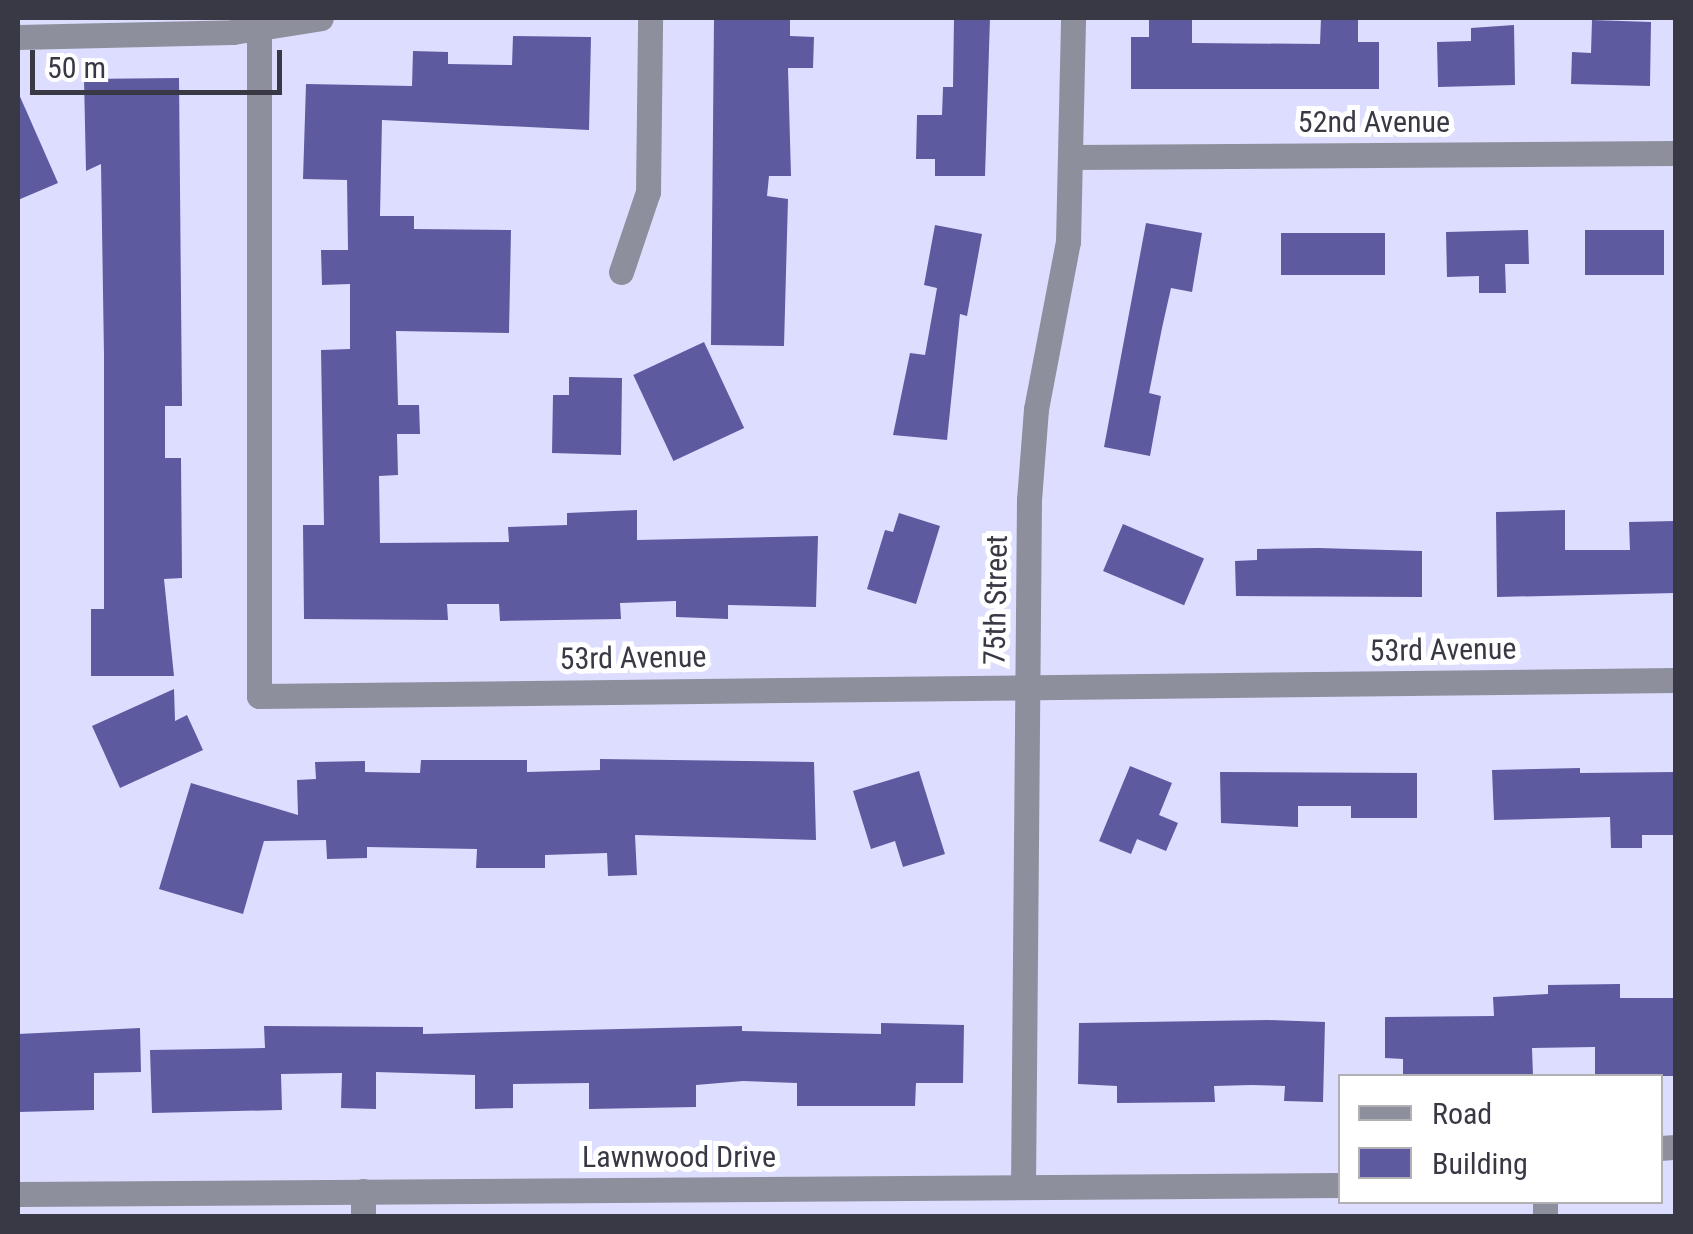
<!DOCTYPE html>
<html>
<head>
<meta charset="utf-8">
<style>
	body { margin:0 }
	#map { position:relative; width:1693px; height:1234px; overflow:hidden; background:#dddeff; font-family:"Roboto Condensed",sans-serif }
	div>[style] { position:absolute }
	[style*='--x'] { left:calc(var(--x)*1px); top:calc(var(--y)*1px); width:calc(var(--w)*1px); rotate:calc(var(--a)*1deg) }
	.building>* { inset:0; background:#5d5a9f; transform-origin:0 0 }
	.minor>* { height:25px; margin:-12.5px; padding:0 12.5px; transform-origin:12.5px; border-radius:12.5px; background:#8e8f9c }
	span { translate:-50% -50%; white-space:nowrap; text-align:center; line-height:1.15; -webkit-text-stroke:10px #fff; paint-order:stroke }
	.street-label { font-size:30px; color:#393946 }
	.frame { position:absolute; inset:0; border:20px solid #393946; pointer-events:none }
	.legend { position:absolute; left:1338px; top:1074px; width:325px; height:130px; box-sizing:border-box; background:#fff; border:2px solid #b0b0b5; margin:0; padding:12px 18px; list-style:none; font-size:30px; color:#393946 }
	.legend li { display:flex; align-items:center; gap:20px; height:50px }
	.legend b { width:50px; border:2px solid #b0b0b5 }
	.scale { position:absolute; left:30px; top:50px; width:252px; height:45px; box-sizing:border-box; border:5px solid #393946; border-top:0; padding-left:12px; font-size:30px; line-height:35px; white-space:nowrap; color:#393946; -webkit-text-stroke:8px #fff; paint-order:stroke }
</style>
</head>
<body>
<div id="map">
	<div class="building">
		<div style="clip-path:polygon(714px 18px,790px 18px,790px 36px,814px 37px,813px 68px,788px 68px,791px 176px,769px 176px,767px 196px,788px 199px,784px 346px,711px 345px)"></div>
		<div style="clip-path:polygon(954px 18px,990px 18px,985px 176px,935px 176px,935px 159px,916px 159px,917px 115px,942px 115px,943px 87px,953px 87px)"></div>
		<div style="clip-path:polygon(1149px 18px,1192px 18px,1192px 43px,1320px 44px,1321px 18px,1358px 18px,1358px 42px,1379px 42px,1379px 89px,1131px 89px,1131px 37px,1149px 37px)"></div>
		<div style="clip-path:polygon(1592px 20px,1651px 22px,1650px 86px,1571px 84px,1572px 52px,1591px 53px)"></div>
		<div style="clip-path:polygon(1514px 25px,1515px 85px,1438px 87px,1437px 42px,1471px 41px,1471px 28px)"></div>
		<div style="clip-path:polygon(513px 36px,591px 37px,589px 130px,382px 120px,380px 216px,414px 216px,414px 229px,511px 230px,509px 333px,396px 331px,398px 405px,419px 405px,420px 434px,397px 434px,398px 475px,379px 476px,380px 543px,509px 542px,508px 527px,567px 525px,567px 513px,637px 510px,637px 540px,818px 536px,816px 607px,728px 605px,728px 619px,676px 617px,676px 601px,620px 603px,621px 619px,500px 621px,499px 604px,447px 604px,448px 620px,304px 619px,303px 525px,324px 525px,321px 350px,350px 349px,350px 284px,322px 285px,321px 250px,348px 250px,347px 180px,303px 179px,306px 84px,412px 86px,413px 51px,448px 52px,448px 64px,512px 65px)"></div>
		<div style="clip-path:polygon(179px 78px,182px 406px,165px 406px,165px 458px,181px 458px,182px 578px,164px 579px,174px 676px,91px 676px,91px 609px,104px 609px,104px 356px,101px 164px,86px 171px,84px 79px)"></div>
		<div style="clip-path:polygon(18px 92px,58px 183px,18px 200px)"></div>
		<div style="clip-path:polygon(1146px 223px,1202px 233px,1192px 292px,1171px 288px,1162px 328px,1149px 393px,1161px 396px,1150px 456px,1104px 447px)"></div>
		<div style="clip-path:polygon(935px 225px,982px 234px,967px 316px,960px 314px,947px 440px,893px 435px,910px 353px,925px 355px,937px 288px,924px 285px)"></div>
		<div style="clip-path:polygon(1528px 230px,1529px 264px,1505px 264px,1506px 293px,1479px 293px,1479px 276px,1447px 277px,1446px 232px)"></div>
		<div style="left:1664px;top:230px;width:45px;height:79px;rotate:90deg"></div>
		<div style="left:1385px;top:233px;width:42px;height:104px;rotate:90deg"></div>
		<div style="left:704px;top:342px;width:95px;height:78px;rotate:65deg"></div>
		<div style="clip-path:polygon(569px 377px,622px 378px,621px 455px,552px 453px,553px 395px,569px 395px)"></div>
		<div style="clip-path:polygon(1565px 510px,1565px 550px,1630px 550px,1629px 522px,1676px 521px,1676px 593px,1497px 597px,1496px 512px)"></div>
		<div style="clip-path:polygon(899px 513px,940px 526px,916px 604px,867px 589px,885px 530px,893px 532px)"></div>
		<div style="left:1123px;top:524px;width:88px;height:51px;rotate:23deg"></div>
		<div style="clip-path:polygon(1318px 548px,1422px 551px,1422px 597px,1236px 596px,1235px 561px,1257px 560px,1257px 549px)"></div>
		<div style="clip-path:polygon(174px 689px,175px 721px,187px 715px,203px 750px,120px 788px,92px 726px)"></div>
		<div style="clip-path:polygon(600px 759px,814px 762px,816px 840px,635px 835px,637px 875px,608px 876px,607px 853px,545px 855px,545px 868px,476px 868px,477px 849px,367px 847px,367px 858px,327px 859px,326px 840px,264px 841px,243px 914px,159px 889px,191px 783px,298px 815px,297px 780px,316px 779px,315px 762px,365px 761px,365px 772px,420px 773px,421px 760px,527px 760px,527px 772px,600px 770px)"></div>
		<div style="clip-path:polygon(1130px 766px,1172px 783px,1159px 815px,1178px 823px,1166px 851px,1137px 839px,1131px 854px,1099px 841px)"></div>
		<div style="clip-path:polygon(1580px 768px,1580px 773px,1676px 772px,1676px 835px,1642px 835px,1642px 848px,1611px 848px,1610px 817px,1494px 820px,1492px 770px)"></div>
		<div style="clip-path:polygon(919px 771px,945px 854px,903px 867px,895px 841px,871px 849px,853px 791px)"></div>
		<div style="clip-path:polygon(1220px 772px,1417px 773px,1417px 818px,1351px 818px,1351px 806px,1298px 806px,1298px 827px,1221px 823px)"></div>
		<div style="clip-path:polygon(1620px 984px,1620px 998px,1676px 998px,1676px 1076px,1595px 1076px,1595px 1047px,1532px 1048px,1533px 1076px,1403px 1076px,1403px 1059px,1385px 1058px,1385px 1017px,1494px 1016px,1493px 997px,1548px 994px,1548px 985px)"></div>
		<div style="clip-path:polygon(1268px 1020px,1325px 1022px,1323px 1102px,1284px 1101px,1285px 1086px,1251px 1085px,1214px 1086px,1215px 1102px,1117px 1103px,1117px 1086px,1078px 1084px,1079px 1023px)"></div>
		<div style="clip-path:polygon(881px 1023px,964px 1025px,963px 1083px,916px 1083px,915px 1106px,797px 1106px,797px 1083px,743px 1081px,696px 1085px,696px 1107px,589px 1109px,589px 1083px,513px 1084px,513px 1108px,475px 1109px,475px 1075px,376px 1072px,376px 1109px,341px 1108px,342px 1073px,281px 1074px,282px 1110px,152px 1113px,150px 1050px,265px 1048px,264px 1026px,423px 1027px,423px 1034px,742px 1026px,742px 1031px,881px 1034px)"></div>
		<div style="clip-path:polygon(140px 1028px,141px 1072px,94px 1073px,94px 1110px,18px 1112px,18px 1034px)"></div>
	</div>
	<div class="minor">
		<div style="--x:259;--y:29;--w:667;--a:90"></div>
		<div style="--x:259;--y:696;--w:1417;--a:-0.65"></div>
		<div style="--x:18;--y:37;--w:215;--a:-1.3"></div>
		<div style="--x:233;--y:32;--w:89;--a:-9"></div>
		<div style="--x:1073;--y:157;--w:603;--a:-0.38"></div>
		<div style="--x:621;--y:272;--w:84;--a:-71.4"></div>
		<div style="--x:648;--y:192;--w:174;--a:-89.3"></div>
		<div style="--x:1660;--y:1148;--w:16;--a:-4"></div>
		<div style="--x:1023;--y:1187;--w:687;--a:-89.5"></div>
		<div style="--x:1029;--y:500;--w:91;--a:-85.6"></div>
		<div style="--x:1036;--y:409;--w:170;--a:-79.2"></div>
		<div style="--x:1068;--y:242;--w:224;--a:-88.7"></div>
		<div style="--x:363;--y:1191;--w:25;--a:90"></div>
		<div style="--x:18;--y:1194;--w:1322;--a:-0.39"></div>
		<div style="--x:1545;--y:1202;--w:14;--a:90"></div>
	</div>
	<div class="street-label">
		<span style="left:1374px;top:122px">52nd Avenue</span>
		<span style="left:996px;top:600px;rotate:-89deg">75th Street</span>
		<span style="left:1443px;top:650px;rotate:-1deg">53rd Avenue</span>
		<span style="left:633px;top:658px;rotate:-1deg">53rd Avenue</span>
		<span style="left:679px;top:1157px">Lawnwood Drive</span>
	</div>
	<div class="frame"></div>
	<ul class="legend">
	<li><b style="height:12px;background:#8e8f9c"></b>Road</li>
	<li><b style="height:28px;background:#5d5a9f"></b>Building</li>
	</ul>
	<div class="scale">50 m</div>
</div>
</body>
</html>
